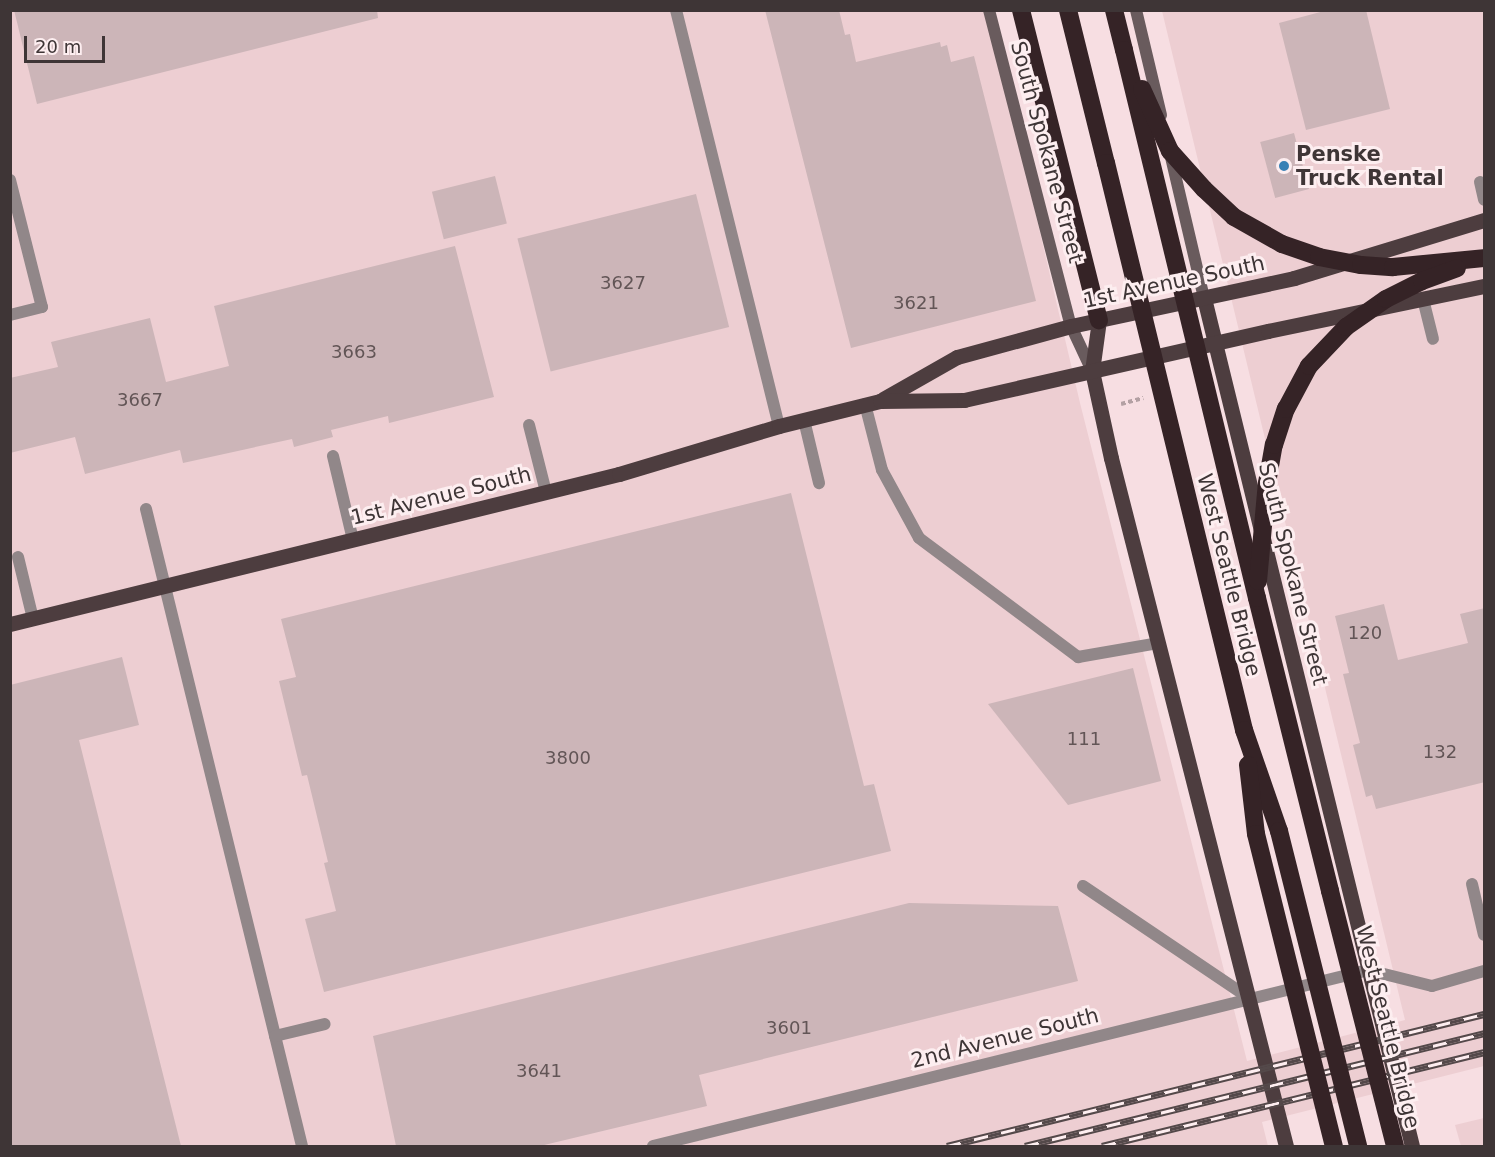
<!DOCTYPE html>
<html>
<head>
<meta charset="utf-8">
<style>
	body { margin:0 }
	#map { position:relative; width:1495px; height:1157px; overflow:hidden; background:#f7dee2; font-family:"DejaVu Sans",sans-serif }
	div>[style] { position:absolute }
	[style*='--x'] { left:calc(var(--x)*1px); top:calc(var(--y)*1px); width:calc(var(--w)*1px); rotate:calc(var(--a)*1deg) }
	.built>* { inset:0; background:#edced2 }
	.building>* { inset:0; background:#ccb5b8; transform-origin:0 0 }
	.path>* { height:4px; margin-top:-2px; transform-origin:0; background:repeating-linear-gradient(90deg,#b3a0a3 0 4.5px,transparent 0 7.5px) }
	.service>* { height:12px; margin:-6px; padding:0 6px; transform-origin:6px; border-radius:6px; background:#918789 }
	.minor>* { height:12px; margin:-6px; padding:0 6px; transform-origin:6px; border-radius:6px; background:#918789 }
	.secondary>* { height:12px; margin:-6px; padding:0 6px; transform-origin:6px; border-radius:6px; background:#695b5d }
	.primary>* { height:15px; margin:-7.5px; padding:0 7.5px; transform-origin:7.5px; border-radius:7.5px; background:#4d3d3f }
	.motorway>* { height:18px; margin:-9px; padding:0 9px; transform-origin:9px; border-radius:9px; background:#352326 }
	.rail>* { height:7px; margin-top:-3.5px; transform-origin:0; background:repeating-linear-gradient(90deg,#fdeef0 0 14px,#54494a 0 28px); box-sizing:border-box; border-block:2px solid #54494a }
	.motorway-bridge>* { height:18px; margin:-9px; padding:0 9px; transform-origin:9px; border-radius:9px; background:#352326 }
	.dots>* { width:16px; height:16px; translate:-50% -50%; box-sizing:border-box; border:3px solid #fdeef0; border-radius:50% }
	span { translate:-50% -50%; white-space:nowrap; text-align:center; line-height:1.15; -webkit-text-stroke:6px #fdeef0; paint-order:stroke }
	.number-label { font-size:18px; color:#625556 }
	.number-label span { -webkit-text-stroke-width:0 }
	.street-label { font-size:21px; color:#3e3536 }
	.poi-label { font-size:21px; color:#3e3536; font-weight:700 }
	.left { translate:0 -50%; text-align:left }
	.frame { position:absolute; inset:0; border:12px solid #3e3536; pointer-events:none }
	.scale { position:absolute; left:24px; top:36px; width:81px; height:27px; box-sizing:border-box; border:3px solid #3e3536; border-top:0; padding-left:8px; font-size:18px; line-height:21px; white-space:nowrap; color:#3e3536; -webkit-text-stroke:4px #fdeef0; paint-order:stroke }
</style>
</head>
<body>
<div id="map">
	<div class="built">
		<div style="clip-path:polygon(10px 11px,988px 11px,1080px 403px,1247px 1061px,1405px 1020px,1162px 11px,1484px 11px,1484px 1066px,1262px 1122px,1268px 1146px,11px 1146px)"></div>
		<div style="clip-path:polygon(1484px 1118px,1484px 1146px,1461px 1146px,1455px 1125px)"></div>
	</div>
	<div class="building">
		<div style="clip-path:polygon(14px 10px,377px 10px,378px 18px,37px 104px)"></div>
		<div style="clip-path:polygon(765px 10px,839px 10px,845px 35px,850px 34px,856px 62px,940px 42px,941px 47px,947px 45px,951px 62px,974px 56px,1036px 301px,851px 348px)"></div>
		<div style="clip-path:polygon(1328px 10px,1366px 10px,1390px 109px,1306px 130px,1279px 23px)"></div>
		<div style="left:1294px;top:133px;width:58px;height:35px;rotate:75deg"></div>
		<div style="left:495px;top:176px;width:49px;height:65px;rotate:76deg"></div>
		<div style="left:696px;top:194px;width:137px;height:184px;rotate:76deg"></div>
		<div style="clip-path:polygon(455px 246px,494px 397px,389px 423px,388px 416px,331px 430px,333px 437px,294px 447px,292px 439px,183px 463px,180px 450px,85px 474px,75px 437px,10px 453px,10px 378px,58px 367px,51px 342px,150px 318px,166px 382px,229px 366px,214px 306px)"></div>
		<div style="clip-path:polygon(791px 493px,864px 786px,874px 784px,891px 851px,324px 992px,305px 919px,336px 911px,324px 863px,328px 862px,307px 775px,302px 776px,279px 681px,296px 677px,281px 619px)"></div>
		<div style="clip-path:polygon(1384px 604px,1398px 660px,1468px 643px,1460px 614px,1485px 608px,1485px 782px,1376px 809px,1372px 795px,1366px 797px,1353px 745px,1360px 743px,1343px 674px,1349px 673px,1335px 616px)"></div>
		<div style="clip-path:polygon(122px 657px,139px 725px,79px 740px,181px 1146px,10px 1146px,10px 685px)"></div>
		<div style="clip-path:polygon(1133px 668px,1161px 781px,1068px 805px,988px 704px)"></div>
		<div style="clip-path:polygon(909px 903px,1058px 906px,1078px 981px,699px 1075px,707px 1106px,540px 1146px,396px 1146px,373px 1036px)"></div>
	</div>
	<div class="path">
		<div style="--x:1121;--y:404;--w:23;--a:-15"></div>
	</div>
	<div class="service">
		<div style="--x:676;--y:10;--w:429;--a:76.1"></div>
		<div style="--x:10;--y:180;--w:131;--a:75.9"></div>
		<div style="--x:42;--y:307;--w:33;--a:166"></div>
		<div style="--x:1480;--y:182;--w:18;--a:77"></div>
		<div style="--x:1423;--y:299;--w:41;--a:76"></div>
		<div style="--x:865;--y:404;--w:68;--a:75.6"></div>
		<div style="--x:882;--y:470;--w:77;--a:61.4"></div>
		<div style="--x:919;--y:538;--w:199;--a:36.8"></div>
		<div style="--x:1078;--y:657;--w:81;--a:-9.9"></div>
		<div style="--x:804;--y:420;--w:65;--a:76.6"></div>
		<div style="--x:529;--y:425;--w:69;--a:75.8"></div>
		<div style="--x:333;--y:456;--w:86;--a:76.6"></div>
		<div style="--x:146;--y:509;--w:656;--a:76.24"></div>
		<div style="--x:18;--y:557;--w:64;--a:76.4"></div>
		<div style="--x:1472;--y:884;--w:52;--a:76.8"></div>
		<div style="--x:1083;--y:886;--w:200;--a:34"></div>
		<div style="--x:1368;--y:970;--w:66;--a:14"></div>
		<div style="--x:1432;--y:986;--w:54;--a:-16.1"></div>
		<div style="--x:275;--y:1036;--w:51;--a:-13.5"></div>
	</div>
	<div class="minor">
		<div style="--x:653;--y:1146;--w:736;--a:-13.83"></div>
	</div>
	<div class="secondary">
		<div style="--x:989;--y:10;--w:326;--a:75.5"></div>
		<div style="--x:1071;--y:326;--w:50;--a:65"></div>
		<div style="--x:1136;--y:10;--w:108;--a:76.6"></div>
		<div style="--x:1170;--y:153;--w:149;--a:76.8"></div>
	</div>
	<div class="primary">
		<div style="--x:1204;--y:298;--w:873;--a:76.22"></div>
		<div style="--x:1099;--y:320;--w:51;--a:97.8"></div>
		<div style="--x:1092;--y:371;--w:89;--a:77.7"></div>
		<div style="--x:1111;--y:458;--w:710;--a:75.73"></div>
		<div style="--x:883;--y:399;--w:85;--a:-29.6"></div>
		<div style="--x:957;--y:357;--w:118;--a:-15.2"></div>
		<div style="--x:1071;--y:326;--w:228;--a:-12.1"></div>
		<div style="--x:1294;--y:278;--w:199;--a:-17"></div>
		<div style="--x:10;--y:624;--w:627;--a:-13.84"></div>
		<div style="--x:619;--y:474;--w:167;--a:-16.7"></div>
		<div style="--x:779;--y:426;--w:104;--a:-13.9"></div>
		<div style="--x:880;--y:401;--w:84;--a:-0.7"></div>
		<div style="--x:964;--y:400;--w:312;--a:-12.8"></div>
		<div style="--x:1268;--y:331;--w:221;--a:-11.8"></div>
	</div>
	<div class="motorway">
		<div style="--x:1021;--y:10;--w:320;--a:75.9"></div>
		<div style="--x:1068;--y:10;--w:158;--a:76.1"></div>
		<div style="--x:1114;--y:10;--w:41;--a:76"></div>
		<div style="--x:1257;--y:598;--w:302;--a:76"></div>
	</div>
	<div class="rail">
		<div style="--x:947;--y:1146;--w:553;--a:-13.81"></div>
		<div style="--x:1025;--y:1146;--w:473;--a:-13.8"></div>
		<div style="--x:1102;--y:1146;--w:393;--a:-13.8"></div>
	</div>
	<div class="motorway-bridge">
		<div style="--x:1124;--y:50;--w:564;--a:76.36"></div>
		<div style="--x:1142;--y:89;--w:68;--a:65.7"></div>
		<div style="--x:1170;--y:151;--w:51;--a:48.2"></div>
		<div style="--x:1204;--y:189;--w:41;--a:43"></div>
		<div style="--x:1234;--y:217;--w:55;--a:29.4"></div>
		<div style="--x:1282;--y:244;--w:39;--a:19"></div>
		<div style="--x:1319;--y:257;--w:43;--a:10.8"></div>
		<div style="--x:1361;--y:265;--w:32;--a:4"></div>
		<div style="--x:1393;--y:267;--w:91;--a:-5.6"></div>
		<div style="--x:1106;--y:163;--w:584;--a:76.32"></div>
		<div style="--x:1244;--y:730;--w:107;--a:70.9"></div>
		<div style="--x:1279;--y:831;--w:325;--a:75.9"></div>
		<div style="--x:1258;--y:581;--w:98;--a:-84.8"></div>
		<div style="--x:1267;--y:483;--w:39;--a:-80"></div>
		<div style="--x:1274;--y:445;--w:38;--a:-72"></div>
		<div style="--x:1286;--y:409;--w:49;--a:-61.9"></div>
		<div style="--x:1309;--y:366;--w:54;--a:-46.5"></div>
		<div style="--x:1346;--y:327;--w:49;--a:-35"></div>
		<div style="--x:1386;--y:299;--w:40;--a:-26.6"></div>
		<div style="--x:1422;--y:281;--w:37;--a:-20"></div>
		<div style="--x:1248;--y:765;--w:69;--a:83.4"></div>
		<div style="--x:1256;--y:834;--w:322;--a:76"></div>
		<div style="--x:1330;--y:891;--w:263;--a:75.7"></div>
	</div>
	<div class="dots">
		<div style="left:1284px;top:166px;background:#3980b5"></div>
	</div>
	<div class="number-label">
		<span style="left:623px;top:283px">3627</span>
		<span style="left:916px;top:303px">3621</span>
		<span style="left:354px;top:352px">3663</span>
		<span style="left:140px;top:400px">3667</span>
		<span style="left:1365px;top:633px">120</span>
		<span style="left:1084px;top:739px">111</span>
		<span style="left:1440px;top:752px">132</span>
		<span style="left:568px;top:758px">3800</span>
		<span style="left:789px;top:1028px">3601</span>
		<span style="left:539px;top:1071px">3641</span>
	</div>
	<div class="street-label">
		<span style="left:1047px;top:152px;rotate:75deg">South Spokane Street</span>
		<span style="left:1174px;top:282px;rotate:-12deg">1st Avenue South</span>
		<span style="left:441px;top:496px;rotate:-14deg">1st Avenue South</span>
		<span style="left:1293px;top:574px;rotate:76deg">South Spokane Street</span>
		<span style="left:1229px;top:575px;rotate:76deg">West Seattle Bridge</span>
		<span style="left:1388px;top:1027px;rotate:76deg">West Seattle Bridge</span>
		<span style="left:1005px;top:1038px;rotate:-14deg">2nd Avenue South</span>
	</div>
	<div class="poi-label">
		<span class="left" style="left:1296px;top:166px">Penske<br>Truck Rental</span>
	</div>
	<div class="frame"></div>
	<div class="scale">20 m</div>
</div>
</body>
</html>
